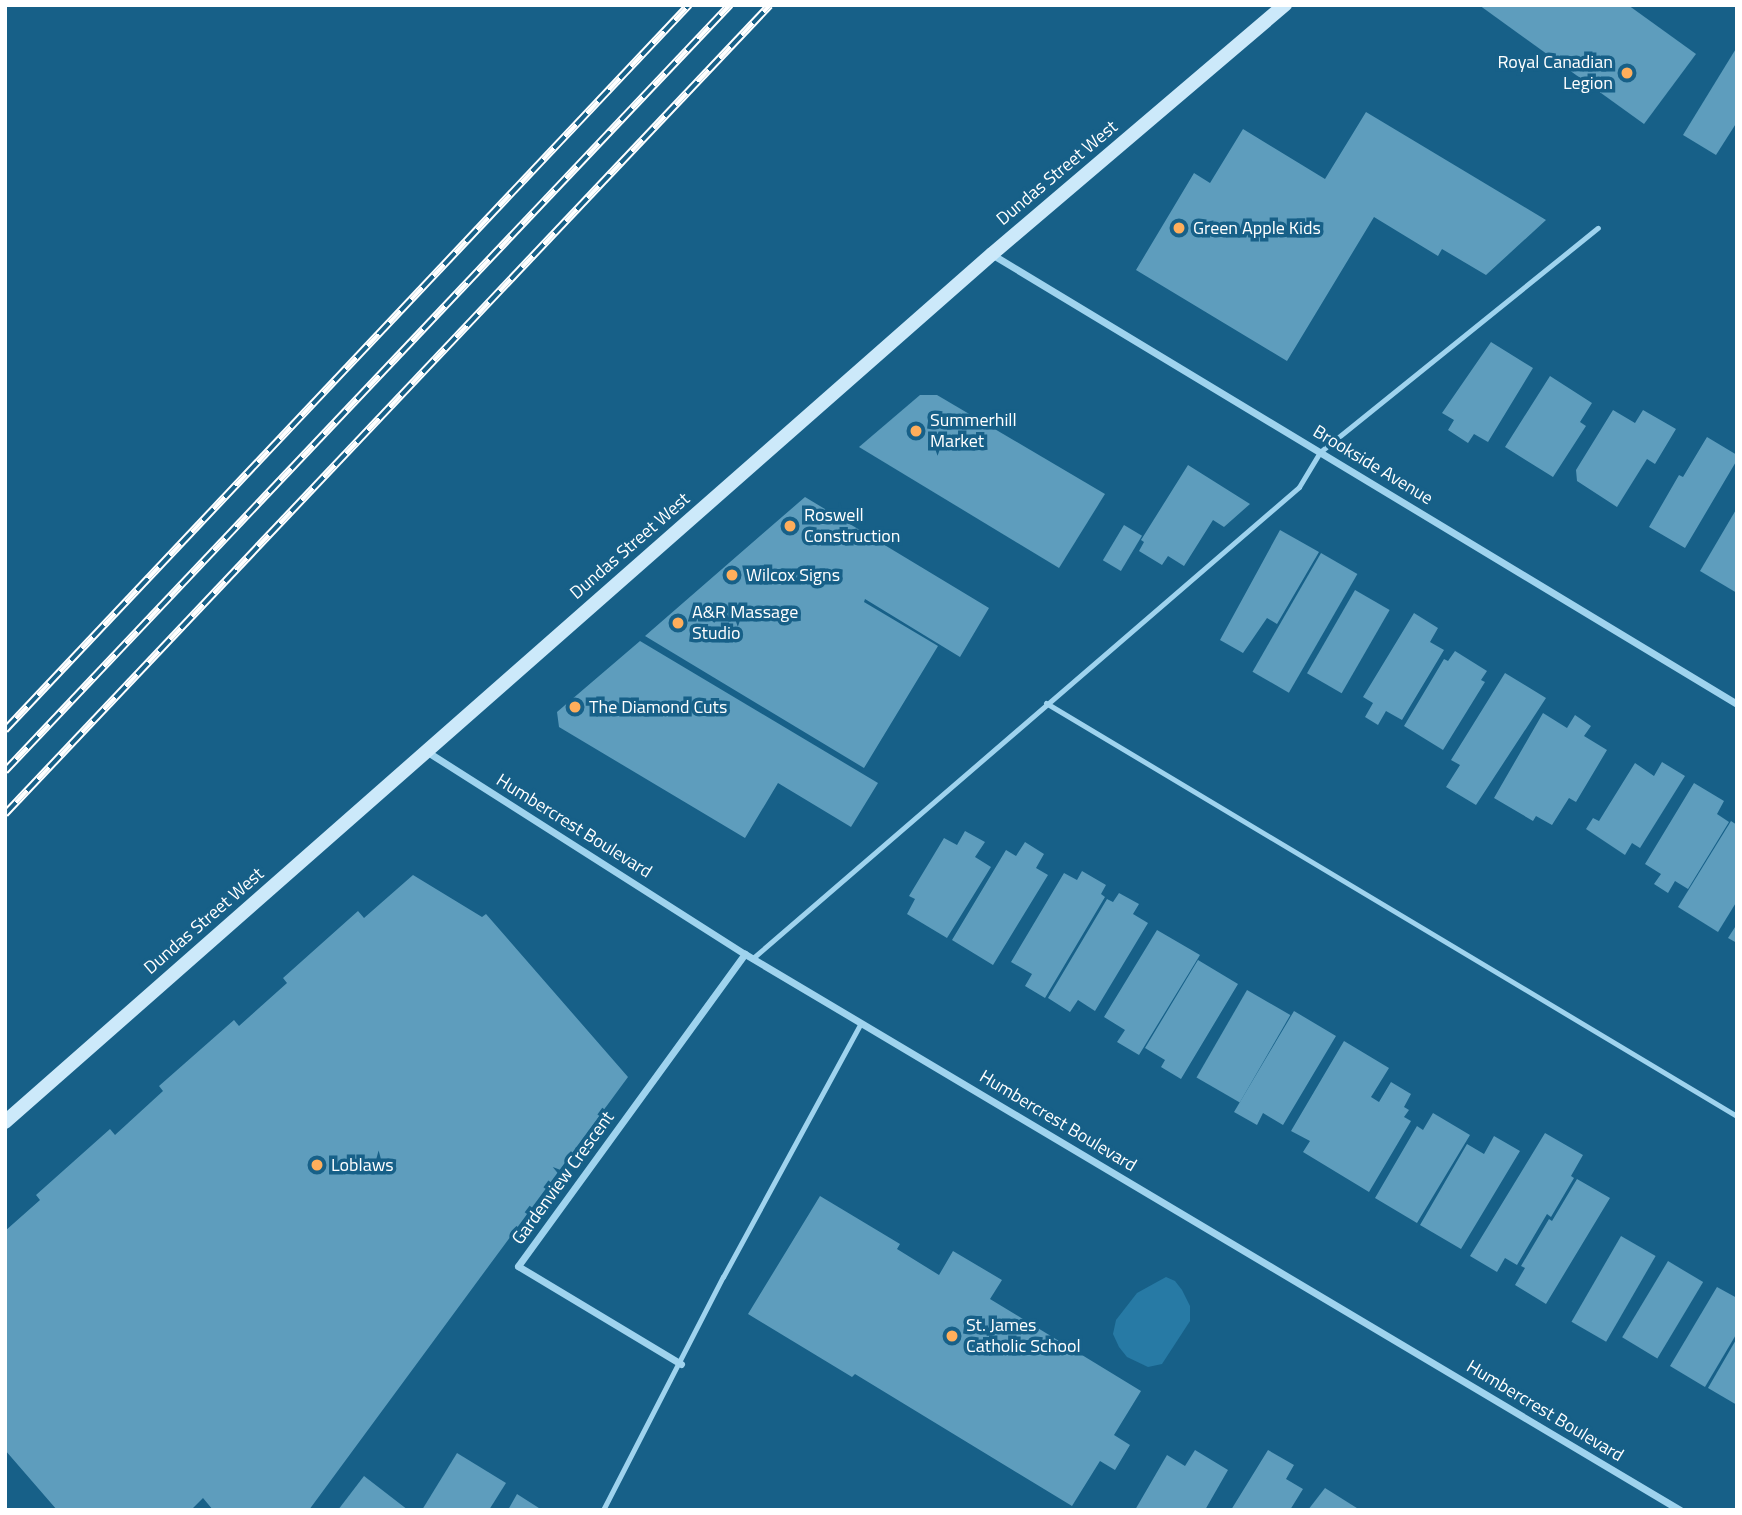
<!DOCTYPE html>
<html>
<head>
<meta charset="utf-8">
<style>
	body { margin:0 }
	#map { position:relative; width:1742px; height:1515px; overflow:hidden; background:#176088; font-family:"Titillium Web",sans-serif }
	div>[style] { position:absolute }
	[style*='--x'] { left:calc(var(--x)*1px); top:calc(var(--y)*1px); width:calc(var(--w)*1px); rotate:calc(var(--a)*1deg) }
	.green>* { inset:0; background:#277aa5 }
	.building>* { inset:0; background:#5e9dbd; transform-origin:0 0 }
	.service>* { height:5px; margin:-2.5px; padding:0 2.5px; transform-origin:2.5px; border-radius:2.5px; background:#9fd3ee }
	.minor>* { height:7px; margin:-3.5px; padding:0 3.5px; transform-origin:3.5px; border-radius:3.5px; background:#9fd3ee }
	.secondary>* { height:14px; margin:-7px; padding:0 7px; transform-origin:7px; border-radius:7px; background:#cce9fa }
	.rail>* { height:8px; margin-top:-4px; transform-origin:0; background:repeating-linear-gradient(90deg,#176088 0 16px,#fff 0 32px); box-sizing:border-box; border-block:2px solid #fff }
	.dots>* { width:19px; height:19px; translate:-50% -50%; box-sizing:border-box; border:4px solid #176088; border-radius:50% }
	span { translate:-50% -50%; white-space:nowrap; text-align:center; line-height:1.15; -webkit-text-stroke:7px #176088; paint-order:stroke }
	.poi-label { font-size:18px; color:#fff }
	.right { translate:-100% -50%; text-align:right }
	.left { translate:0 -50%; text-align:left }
	.street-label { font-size:18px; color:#fff }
	.frame { position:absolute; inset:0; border:7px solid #fff; pointer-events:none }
</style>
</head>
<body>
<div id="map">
	<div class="green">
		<div style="clip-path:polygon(1166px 1277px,1175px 1281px,1182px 1290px,1190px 1306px,1190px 1321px,1162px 1364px,1148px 1367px,1127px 1357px,1119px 1347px,1113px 1334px,1116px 1320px,1137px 1293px)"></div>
	</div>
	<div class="building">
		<div style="clip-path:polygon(1479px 5px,1628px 5px,1696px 54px,1644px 124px)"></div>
		<div style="clip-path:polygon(1737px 47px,1737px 122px,1716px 155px,1683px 135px)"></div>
		<div style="clip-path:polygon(1366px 112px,1546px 220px,1486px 275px,1442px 249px,1438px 256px,1374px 217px,1287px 361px,1136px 270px,1194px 173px,1210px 183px,1243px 129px,1325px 179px)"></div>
		<div style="clip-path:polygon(1491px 342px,1533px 368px,1488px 442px,1474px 434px,1468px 443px,1448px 430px,1454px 420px,1442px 413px)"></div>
		<div style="clip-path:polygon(1550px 376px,1592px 403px,1580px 422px,1586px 426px,1553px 477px,1505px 447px)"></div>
		<div style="clip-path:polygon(920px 395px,937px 395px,1105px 494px,1059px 568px,859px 447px)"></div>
		<div style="clip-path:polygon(1613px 410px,1635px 423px,1643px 410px,1676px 429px,1655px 464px,1647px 459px,1617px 507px,1577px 481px,1576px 470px)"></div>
		<div style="clip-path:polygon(1707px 437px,1737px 455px,1737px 460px,1685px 548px,1649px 527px,1679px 475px,1683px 477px)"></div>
		<div style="clip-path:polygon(1188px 465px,1250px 504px,1224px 527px,1213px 520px,1184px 566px,1168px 556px,1162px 565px,1139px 551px,1144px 542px,1141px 540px)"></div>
		<div style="clip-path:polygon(805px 497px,989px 608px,960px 657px,865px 599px,864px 602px,938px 646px,864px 768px,645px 636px)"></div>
		<div style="clip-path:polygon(1737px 508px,1737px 593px,1700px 571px)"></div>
		<div style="left:1124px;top:525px;width:21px;height:41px;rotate:31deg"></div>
		<div style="clip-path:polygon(1280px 530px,1319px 552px,1277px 624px,1267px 618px,1243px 653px,1220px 640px)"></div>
		<div style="left:1321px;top:553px;width:42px;height:137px;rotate:30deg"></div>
		<div style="left:1355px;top:590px;width:40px;height:96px;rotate:30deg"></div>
		<div style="clip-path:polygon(1414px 613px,1438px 628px,1430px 642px,1444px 650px,1402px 720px,1386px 711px,1378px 725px,1365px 717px,1373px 703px,1363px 697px)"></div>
		<div style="clip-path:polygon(640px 641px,878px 783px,851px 827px,778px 783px,745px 838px,559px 727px,557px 712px)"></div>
		<div style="clip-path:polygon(1455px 651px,1487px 671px,1481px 680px,1485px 682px,1443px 750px,1404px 726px,1444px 659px,1448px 661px)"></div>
		<div style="clip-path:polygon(1505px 673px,1546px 698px,1476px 805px,1446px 787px,1460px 765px,1451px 760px)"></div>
		<div style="clip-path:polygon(1543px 713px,1567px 728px,1575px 715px,1591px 726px,1584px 736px,1607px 750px,1576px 802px,1569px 798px,1552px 825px,1536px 816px,1533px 821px,1494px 798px)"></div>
		<div style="clip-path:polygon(1662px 762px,1685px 776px,1640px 848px,1632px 843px,1625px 855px,1586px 829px,1593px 818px,1599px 821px,1635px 763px,1654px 776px)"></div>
		<div style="clip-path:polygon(1694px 783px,1724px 801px,1717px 814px,1729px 822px,1688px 889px,1675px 881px,1668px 893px,1654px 884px,1661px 874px,1645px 864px)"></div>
		<div style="clip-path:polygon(1731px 821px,1737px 825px,1737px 901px,1718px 932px,1678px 907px)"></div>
		<div style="clip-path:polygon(965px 831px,985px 842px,975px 857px,991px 867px,947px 938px,907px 914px,915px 899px,909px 896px,944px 838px,957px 845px)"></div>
		<div style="clip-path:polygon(1025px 842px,1044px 854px,1036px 868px,1048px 875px,993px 965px,952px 940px,1006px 850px,1016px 856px)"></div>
		<div style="clip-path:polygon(1082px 871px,1106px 885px,1101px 894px,1105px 897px,1045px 998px,1025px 986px,1032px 974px,1011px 962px,1064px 873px,1077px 880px)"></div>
		<div style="clip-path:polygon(413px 875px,482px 917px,486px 914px,628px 1077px,309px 1510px,213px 1510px,203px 1498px,191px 1510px,57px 1510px,5px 1450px,5px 1231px,40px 1200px,36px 1195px,110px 1129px,115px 1135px,163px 1091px,159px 1086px,234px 1020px,239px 1026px,287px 983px,283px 978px,358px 911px,364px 918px)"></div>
		<div style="clip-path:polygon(1119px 893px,1139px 904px,1133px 914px,1148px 923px,1095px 1011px,1078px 1000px,1070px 1012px,1048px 998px,1107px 899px,1113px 902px)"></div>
		<div style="clip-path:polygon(1737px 924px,1737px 943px,1728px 938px)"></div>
		<div style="clip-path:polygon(1157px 930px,1200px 955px,1139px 1055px,1117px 1042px,1125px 1030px,1104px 1017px)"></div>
		<div style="clip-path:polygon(1198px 960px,1238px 984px,1181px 1079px,1161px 1067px,1165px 1060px,1145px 1048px)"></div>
		<div style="left:1247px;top:990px;width:50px;height:101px;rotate:30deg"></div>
		<div style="clip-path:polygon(1294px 1011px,1336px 1036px,1283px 1125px,1263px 1113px,1257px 1125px,1234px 1112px)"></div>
		<div style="clip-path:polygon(1344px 1041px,1389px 1068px,1371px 1097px,1379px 1102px,1391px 1082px,1411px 1094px,1404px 1107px,1409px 1110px,1404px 1117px,1411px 1121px,1369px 1192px,1303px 1152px,1310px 1141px,1291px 1131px)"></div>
		<div style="clip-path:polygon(1433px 1113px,1470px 1135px,1417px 1223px,1375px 1198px,1417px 1126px,1423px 1130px)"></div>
		<div style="clip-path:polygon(1545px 1133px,1583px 1155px,1571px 1176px,1574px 1178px,1551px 1217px,1547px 1214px,1517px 1265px,1505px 1258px,1497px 1272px,1470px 1256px)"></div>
		<div style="clip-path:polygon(1494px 1136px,1520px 1151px,1461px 1249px,1420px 1225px,1467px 1144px,1484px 1154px)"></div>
		<div style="clip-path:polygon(1577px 1179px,1610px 1198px,1546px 1304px,1515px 1285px,1525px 1268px,1521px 1266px,1549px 1219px,1552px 1221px)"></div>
		<div style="clip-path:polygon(820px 1196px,900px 1244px,897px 1249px,939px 1275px,953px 1251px,1002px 1280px,990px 1299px,1141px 1391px,1114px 1435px,1130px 1445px,1115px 1470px,1100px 1461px,1072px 1506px,855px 1374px,852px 1377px,748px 1314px)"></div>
		<div style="left:1621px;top:1236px;width:40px;height:99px;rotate:30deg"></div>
		<div style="left:1668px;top:1261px;width:41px;height:89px;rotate:31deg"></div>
		<div style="clip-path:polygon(1717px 1287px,1737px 1298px,1737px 1333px,1705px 1387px,1670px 1366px)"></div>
		<div style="clip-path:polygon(1737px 1338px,1737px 1405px,1708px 1388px)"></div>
		<div style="clip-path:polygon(1195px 1450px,1228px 1470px,1205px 1510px,1135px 1510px,1167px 1455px,1185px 1466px)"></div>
		<div style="clip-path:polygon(1268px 1450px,1294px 1465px,1286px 1479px,1303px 1489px,1290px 1510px,1231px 1510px)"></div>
		<div style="clip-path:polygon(457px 1453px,506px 1483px,489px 1510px,422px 1510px)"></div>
		<div style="clip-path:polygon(364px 1476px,408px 1510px,338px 1510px)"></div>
		<div style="clip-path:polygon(1325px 1488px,1360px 1510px,1308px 1510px)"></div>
		<div style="clip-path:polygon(517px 1494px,542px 1510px,508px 1510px)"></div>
	</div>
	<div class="service">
		<div style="--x:1046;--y:703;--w:805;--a:30.87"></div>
		<div style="--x:753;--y:958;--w:721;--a:-40.78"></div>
		<div style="--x:1299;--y:487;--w:41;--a:-59"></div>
		<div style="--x:1320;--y:452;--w:357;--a:-38.9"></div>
		<div style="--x:603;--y:1510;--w:262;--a:-62.8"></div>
		<div style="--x:723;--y:1277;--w:289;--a:-61.5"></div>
	</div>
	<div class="minor">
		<div style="--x:993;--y:255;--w:869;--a:31.11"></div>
		<div style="--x:426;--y:751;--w:378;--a:32.5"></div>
		<div style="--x:745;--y:954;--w:1088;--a:30.74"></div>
		<div style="--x:681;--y:1364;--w:190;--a:-149"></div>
		<div style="--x:518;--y:1266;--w:386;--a:-54"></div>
	</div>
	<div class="secondary">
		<div style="--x:5;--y:1122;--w:1314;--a:-41.33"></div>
		<div style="--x:992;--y:254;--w:385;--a:-40.4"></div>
	</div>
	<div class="rail">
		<div style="--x:5;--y:730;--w:997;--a:-46.67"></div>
		<div style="--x:5;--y:771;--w:1055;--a:-46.58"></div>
		<div style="--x:5;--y:814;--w:1113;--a:-46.6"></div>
	</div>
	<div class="dots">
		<div style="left:1627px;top:73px;background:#ffae5b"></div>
		<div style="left:1179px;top:228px;background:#ffae5b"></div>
		<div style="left:916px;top:431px;background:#ffae5b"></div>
		<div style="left:790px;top:526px;background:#ffae5b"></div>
		<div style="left:732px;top:575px;background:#ffae5b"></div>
		<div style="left:678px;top:623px;background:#ffae5b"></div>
		<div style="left:575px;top:707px;background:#ffae5b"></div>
		<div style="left:317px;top:1165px;background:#ffae5b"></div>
		<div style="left:952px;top:1336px;background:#ffae5b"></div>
	</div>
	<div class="poi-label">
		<span class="right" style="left:1613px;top:73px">Royal Canadian<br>Legion</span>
		<span class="left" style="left:1193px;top:228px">Green Apple Kids</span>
		<span class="left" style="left:930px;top:431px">Summerhill<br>Market</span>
		<span class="left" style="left:804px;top:526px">Roswell<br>Construction</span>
		<span class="left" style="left:746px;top:575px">Wilcox Signs</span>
		<span class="left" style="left:692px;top:623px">A&amp;R Massage<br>Studio</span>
		<span class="left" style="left:589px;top:707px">The Diamond Cuts</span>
		<span class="left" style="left:331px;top:1165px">Loblaws</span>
		<span class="left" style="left:966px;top:1336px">St. James<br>Catholic School</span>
	</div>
	<div class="street-label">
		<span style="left:1057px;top:173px;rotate:-40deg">Dundas Street West</span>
		<span style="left:1373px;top:465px;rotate:31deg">Brookside Avenue</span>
		<span style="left:630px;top:546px;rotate:-41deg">Dundas Street West</span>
		<span style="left:574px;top:826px;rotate:32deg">Humbercrest Boulevard</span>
		<span style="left:204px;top:921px;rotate:-41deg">Dundas Street West</span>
		<span style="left:1058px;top:1121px;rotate:31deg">Humbercrest Boulevard</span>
		<span style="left:563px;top:1178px;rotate:-54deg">Gardenview Crescent</span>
		<span style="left:1545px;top:1411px;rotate:31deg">Humbercrest Boulevard</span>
	</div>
	<div class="frame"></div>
</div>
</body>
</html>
